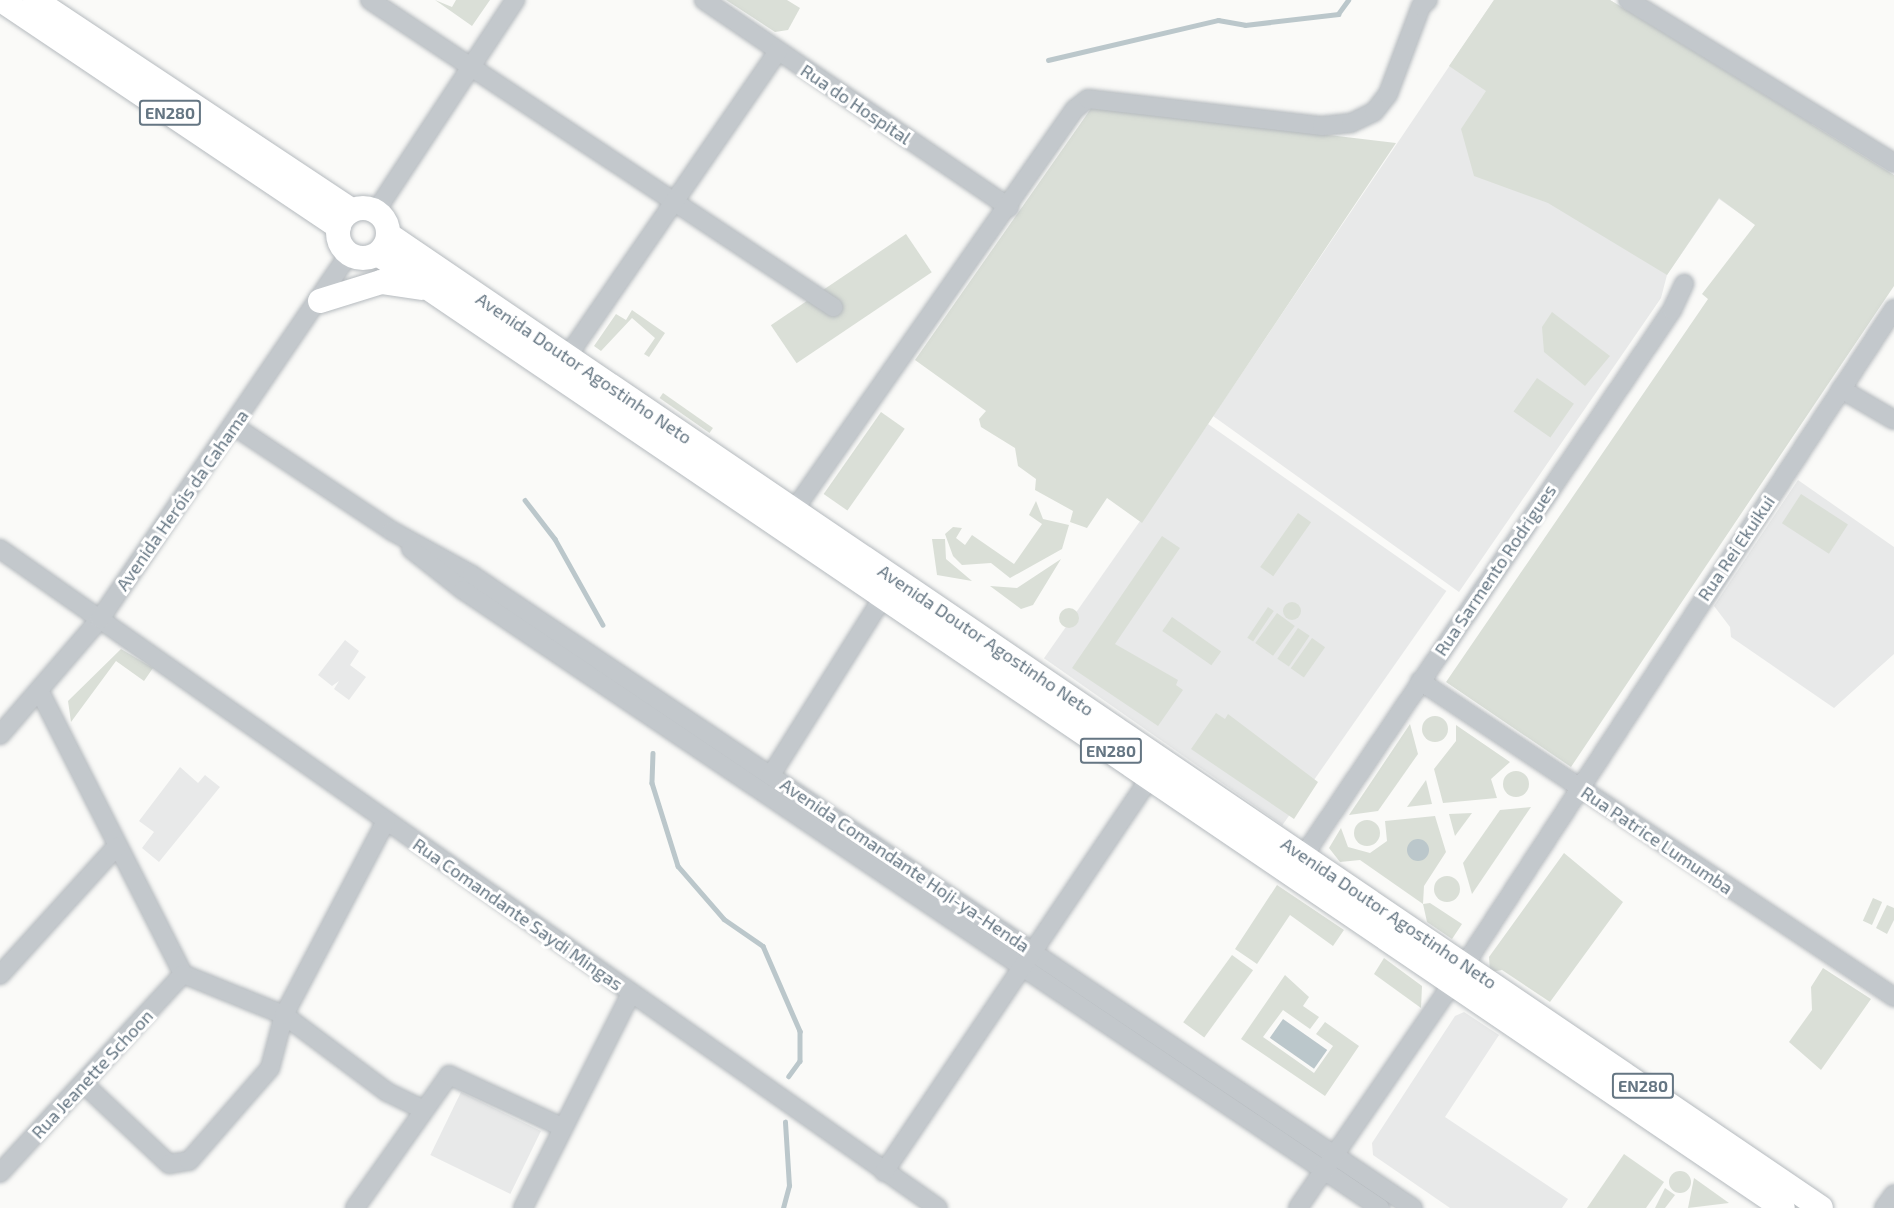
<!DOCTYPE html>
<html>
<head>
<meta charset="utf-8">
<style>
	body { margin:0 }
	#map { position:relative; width:1894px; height:1208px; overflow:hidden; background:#fafaf8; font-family:"Exo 2",sans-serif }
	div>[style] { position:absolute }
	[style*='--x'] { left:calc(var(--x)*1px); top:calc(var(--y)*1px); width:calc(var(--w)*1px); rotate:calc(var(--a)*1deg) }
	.built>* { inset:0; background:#e8e9e9; transform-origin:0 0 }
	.green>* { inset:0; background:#dadfd7; transform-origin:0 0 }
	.round { border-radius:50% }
	.water>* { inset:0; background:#bbc7cb; transform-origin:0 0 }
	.stream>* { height:4.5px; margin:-2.25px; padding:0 2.25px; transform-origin:2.25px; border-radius:2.25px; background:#bbc7cb }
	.roads { filter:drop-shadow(0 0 2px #b5babe) drop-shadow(0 0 2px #b5babe) }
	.minor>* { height:18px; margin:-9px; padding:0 9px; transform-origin:9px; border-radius:9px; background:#c3c8cc }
	.major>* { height:24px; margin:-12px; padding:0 12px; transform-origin:12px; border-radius:12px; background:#fff }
	.major>.ring { margin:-12px; padding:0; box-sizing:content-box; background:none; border:24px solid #fff; border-radius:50% }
	span { translate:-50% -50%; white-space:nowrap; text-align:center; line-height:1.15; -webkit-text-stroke:6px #fff; paint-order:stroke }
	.shield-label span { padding:2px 4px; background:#fff; border:2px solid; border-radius:4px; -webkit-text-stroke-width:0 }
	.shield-label { font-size:16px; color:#657683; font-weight:700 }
	.street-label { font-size:18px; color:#657683 }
</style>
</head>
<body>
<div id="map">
	<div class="built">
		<div style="clip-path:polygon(1494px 0,1610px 0,1813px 122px,1749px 220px,1719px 199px,1667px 275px,1661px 298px,1459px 592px,1213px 416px)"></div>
		<div style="left:1208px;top:424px;width:291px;height:286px;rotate:35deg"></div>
		<div style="clip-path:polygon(1798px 480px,1894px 547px,1894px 654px,1834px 708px,1731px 637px,1730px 627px,1714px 606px)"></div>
		<div style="clip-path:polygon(345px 640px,359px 651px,350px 665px,366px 677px,349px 700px,334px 689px,339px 681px,332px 686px,318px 675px)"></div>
		<div style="clip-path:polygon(180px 767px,198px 783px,205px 775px,220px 787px,159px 862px,142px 848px,154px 832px,139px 821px)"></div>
		<div style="clip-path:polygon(1464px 1012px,1499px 1035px,1445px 1117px,1568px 1199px,1562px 1208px,1450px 1208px,1373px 1155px,1372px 1143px,1455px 1016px)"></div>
		<div style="left:461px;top:1092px;width:89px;height:70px;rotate:26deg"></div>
	</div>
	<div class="green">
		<div style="clip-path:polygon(435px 0,452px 7px,456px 0,490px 0,472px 26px)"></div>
		<div style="clip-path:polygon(726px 0,787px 0,800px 8px,788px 30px,775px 32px)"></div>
		<div style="clip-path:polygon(1494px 0,1610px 0,1894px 175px,1894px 286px,1571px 767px,1446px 682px,1708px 299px,1702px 294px,1755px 225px,1719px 198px,1667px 275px,1548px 203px,1474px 176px,1461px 129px,1486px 91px,1449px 66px)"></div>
		<div style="clip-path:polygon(1092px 107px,1396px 143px,1142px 523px,1107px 498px,1087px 528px,1070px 522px,1073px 511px,1035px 490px,1036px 479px,1018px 466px,1015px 448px,981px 427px,979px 419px,986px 411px,915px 360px)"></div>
		<div style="left:906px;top:234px;width:46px;height:163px;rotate:56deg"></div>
		<div style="clip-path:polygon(632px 310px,665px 333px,649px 357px,644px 354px,655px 338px,632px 318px,601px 351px,594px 346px,616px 314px,626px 320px)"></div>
		<div style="clip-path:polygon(1552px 312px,1610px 356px,1585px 386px,1544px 352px,1542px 327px)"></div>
		<div style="left:1537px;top:378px;width:45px;height:41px;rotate:35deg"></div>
		<div style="left:663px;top:393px;width:61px;height:6px;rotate:35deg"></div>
		<div style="left:881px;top:412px;width:29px;height:100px;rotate:35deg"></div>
		<div style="left:1801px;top:494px;width:56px;height:35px;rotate:33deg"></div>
		<div style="clip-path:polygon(1036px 501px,1043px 519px,1069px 525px,1062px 549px,1010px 578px,991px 563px,962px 565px,953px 556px,945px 534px,953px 527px,962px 528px,956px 538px,965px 545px,972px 535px,1014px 564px,1042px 524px,1029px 515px)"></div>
		<div style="left:1298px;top:513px;width:16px;height:66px;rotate:35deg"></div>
		<div style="clip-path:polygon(1162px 536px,1180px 548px,1115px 644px,1178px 680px,1176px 685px,1183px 690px,1158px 726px,1072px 668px)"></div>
		<div style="clip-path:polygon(932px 539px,945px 539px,946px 559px,972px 581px,937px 575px)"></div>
		<div style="clip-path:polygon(1061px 559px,1033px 605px,1021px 609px,990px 586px,1017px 588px)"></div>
		<div class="round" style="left:1283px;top:602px;width:18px;height:18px"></div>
		<div style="left:1268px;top:607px;width:7px;height:37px;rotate:34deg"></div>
		<div class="round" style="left:1059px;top:608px;width:20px;height:20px"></div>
		<div style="left:1277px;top:613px;width:22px;height:37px;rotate:36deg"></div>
		<div style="left:1172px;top:617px;width:60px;height:17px;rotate:35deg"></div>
		<div style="left:1298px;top:628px;width:14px;height:37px;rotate:34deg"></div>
		<div style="left:1312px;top:638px;width:16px;height:37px;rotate:35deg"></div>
		<div style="clip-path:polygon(121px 649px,153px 668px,144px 681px,116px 661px,71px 722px,68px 701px)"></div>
		<div style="clip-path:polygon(1216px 713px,1225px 719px,1228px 714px,1318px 782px,1294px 819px,1191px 749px)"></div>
		<div class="round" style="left:1422px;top:716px;width:26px;height:26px"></div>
		<div style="clip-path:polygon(1410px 724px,1418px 754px,1378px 811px,1349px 815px)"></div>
		<div style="clip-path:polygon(1456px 725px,1510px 762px,1491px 779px,1497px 798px,1443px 803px,1434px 769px,1456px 741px)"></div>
		<div class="round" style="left:1503px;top:771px;width:26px;height:26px"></div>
		<div style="clip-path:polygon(1426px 780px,1432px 804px,1407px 807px)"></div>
		<div style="clip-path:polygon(1531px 807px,1472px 894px,1463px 863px,1500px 810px)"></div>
		<div style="clip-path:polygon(1472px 813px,1455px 836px,1449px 814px)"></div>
		<div style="clip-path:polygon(1435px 816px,1446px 852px,1424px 886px,1423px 904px,1430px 903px,1462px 924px,1452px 939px,1427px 922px,1423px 904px,1360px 860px,1340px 862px,1329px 848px,1341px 828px,1348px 847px,1370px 853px,1387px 841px,1385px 821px)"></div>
		<div class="round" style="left:1354px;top:820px;width:26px;height:26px"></div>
		<div style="clip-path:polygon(1564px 853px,1623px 902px,1550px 1002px,1502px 970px,1490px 972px,1489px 957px)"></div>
		<div class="round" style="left:1434px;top:876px;width:26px;height:26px"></div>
		<div style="clip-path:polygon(1277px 885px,1344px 930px,1333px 946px,1290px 915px,1257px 964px,1235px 949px)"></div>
		<div style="left:1873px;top:898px;width:10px;height:25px;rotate:24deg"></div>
		<div style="clip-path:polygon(1887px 905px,1894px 908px,1894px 920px,1887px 934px,1876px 928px)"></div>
		<div style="left:1232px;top:955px;width:26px;height:83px;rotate:36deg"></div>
		<div style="clip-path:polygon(1384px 958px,1422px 986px,1421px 1008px,1374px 974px)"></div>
		<div style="clip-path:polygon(1823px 968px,1871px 999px,1821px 1070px,1789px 1042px,1812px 1010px,1811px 987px)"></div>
		<div style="clip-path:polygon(1285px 975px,1309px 997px,1303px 1006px,1319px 1017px,1310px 1029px,1283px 1010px,1263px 1037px,1314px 1073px,1333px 1046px,1316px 1034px,1325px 1022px,1359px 1046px,1325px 1096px,1241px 1039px)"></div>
		<div style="clip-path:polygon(1624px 1154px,1664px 1182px,1646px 1208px,1587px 1208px)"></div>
		<div class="round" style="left:1669px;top:1171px;width:22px;height:22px"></div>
		<div style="clip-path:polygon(1694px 1178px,1729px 1203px,1688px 1208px)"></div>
		<div style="clip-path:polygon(1665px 1188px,1675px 1195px,1665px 1208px,1655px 1208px)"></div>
	</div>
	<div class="water">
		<div class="round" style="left:1407px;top:839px;width:22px;height:22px"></div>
		<div style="left:1283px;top:1019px;width:54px;height:23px;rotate:35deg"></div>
	</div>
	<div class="stream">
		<div style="--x:1048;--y:60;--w:175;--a:-13.2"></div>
		<div style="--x:1218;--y:20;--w:27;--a:10"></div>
		<div style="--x:1245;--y:25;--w:94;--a:-6.7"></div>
		<div style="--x:1338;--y:14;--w:17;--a:-54"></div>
		<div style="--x:525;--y:500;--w:49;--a:52.4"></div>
		<div style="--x:555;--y:539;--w:98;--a:60.8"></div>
		<div style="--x:653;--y:753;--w:30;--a:92"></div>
		<div style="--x:652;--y:783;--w:87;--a:72.6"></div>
		<div style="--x:678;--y:866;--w:70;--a:49"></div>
		<div style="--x:724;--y:919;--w:47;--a:34.7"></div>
		<div style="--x:763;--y:946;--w:93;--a:66.5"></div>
		<div style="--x:800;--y:1031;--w:30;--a:90"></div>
		<div style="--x:800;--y:1061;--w:19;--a:126"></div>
		<div style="--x:783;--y:1208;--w:23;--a:-75"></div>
		<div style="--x:789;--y:1186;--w:64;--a:-93.6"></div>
	</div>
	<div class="roads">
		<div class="minor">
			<div style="--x:370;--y:0;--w:556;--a:33.55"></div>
			<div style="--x:704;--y:0;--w:369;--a:34.2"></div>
			<div style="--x:1628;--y:0;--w:312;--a:31.5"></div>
			<div style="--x:376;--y:211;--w:253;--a:-56.6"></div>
			<div style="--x:567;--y:357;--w:372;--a:-55.4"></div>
			<div style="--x:1841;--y:389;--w:61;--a:30.3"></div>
			<div style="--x:234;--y:426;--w:190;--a:33.6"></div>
			<div style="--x:392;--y:531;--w:91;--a:28.8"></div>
			<div style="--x:472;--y:575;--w:1134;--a:33.93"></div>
			<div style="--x:794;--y:510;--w:490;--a:-55"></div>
			<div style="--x:1075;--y:109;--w:16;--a:-38"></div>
			<div style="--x:1088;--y:99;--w:236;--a:6.6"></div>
			<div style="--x:1322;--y:126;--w:29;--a:-6"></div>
			<div style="--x:1351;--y:123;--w:25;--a:-26"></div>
			<div style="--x:1374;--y:112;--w:23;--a:-52"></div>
			<div style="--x:1388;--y:94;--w:94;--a:-69.4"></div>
			<div style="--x:1421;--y:6;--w:9;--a:-41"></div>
			<div style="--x:0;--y:549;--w:1146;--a:35.09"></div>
			<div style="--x:411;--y:549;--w:66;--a:38.3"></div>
			<div style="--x:463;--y:590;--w:1106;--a:33.98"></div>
			<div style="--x:1420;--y:681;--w:570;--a:33.69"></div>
			<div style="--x:39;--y:690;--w:318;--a:63.1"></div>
			<div style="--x:183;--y:974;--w:109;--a:22.1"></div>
			<div style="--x:284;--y:1015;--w:129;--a:36.8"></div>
			<div style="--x:387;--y:1092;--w:41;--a:25.9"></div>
			<div style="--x:0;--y:735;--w:153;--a:-49.2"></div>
			<div style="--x:100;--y:619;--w:442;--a:-55.7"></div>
			<div style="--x:771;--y:775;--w:210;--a:-57.8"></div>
			<div style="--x:1304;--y:855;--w:658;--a:-55.97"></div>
			<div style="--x:1672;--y:310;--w:29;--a:-65"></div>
			<div style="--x:0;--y:975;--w:173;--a:-47.8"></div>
			<div style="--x:84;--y:1084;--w:117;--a:43.3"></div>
			<div style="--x:169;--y:1164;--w:20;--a:-9"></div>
			<div style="--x:189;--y:1161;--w:123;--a:-48.9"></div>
			<div style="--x:270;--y:1068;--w:55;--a:-75.2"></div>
			<div style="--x:284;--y:1015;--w:219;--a:-62.3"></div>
			<div style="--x:884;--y:1172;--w:487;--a:-56"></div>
			<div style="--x:0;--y:1173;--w:270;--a:-47.4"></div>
			<div style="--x:355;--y:1208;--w:163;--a:-54.7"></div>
			<div style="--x:449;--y:1075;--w:124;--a:24.7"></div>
			<div style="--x:523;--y:1208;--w:241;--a:-63.3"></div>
			<div style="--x:1298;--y:1208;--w:283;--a:-55.5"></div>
			<div style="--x:1458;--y:975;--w:796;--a:-56.79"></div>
			<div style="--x:1884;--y:1208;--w:17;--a:-54"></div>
		</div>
		<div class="major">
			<div style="--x:1;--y:0;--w:407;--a:33.9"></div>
			<div style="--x:35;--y:0;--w:379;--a:33.6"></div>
			<div class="ring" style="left:338px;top:208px;width:26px;height:26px"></div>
			<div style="--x:389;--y:235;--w:1731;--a:34.19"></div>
			<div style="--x:378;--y:254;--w:1698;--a:34.18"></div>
			<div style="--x:320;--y:301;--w:64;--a:-17.3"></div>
			<div style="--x:381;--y:282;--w:41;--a:8.3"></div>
		</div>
	</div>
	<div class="shield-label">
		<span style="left:170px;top:113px">EN280</span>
		<span style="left:1111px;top:751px">EN280</span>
		<span style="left:1643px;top:1086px">EN280</span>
	</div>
	<div class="street-label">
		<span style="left:856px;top:104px;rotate:34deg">Rua do Hospital</span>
		<span style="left:584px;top:368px;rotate:34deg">Avenida Doutor Agostinho Neto</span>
		<span style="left:182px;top:500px;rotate:-55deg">Avenida Heróis da Cahama</span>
		<span style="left:1736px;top:548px;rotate:-56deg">Rua Rei Ekuikui</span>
		<span style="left:1495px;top:570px;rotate:-56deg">Rua Sarmento Rodrigues</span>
		<span style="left:986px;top:640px;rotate:34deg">Avenida Doutor Agostinho Neto</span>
		<span style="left:1657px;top:840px;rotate:34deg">Rua Patrice Lumumba</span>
		<span style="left:905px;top:865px;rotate:34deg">Avenida Comandante Hoji-ya-Henda</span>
		<span style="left:1389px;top:913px;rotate:34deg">Avenida Doutor Agostinho Neto</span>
		<span style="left:518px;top:914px;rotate:35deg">Rua Comandante Saydi Mingas</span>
		<span style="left:92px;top:1074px;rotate:-47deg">Rua Jeanette Schoon</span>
	</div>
</div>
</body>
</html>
